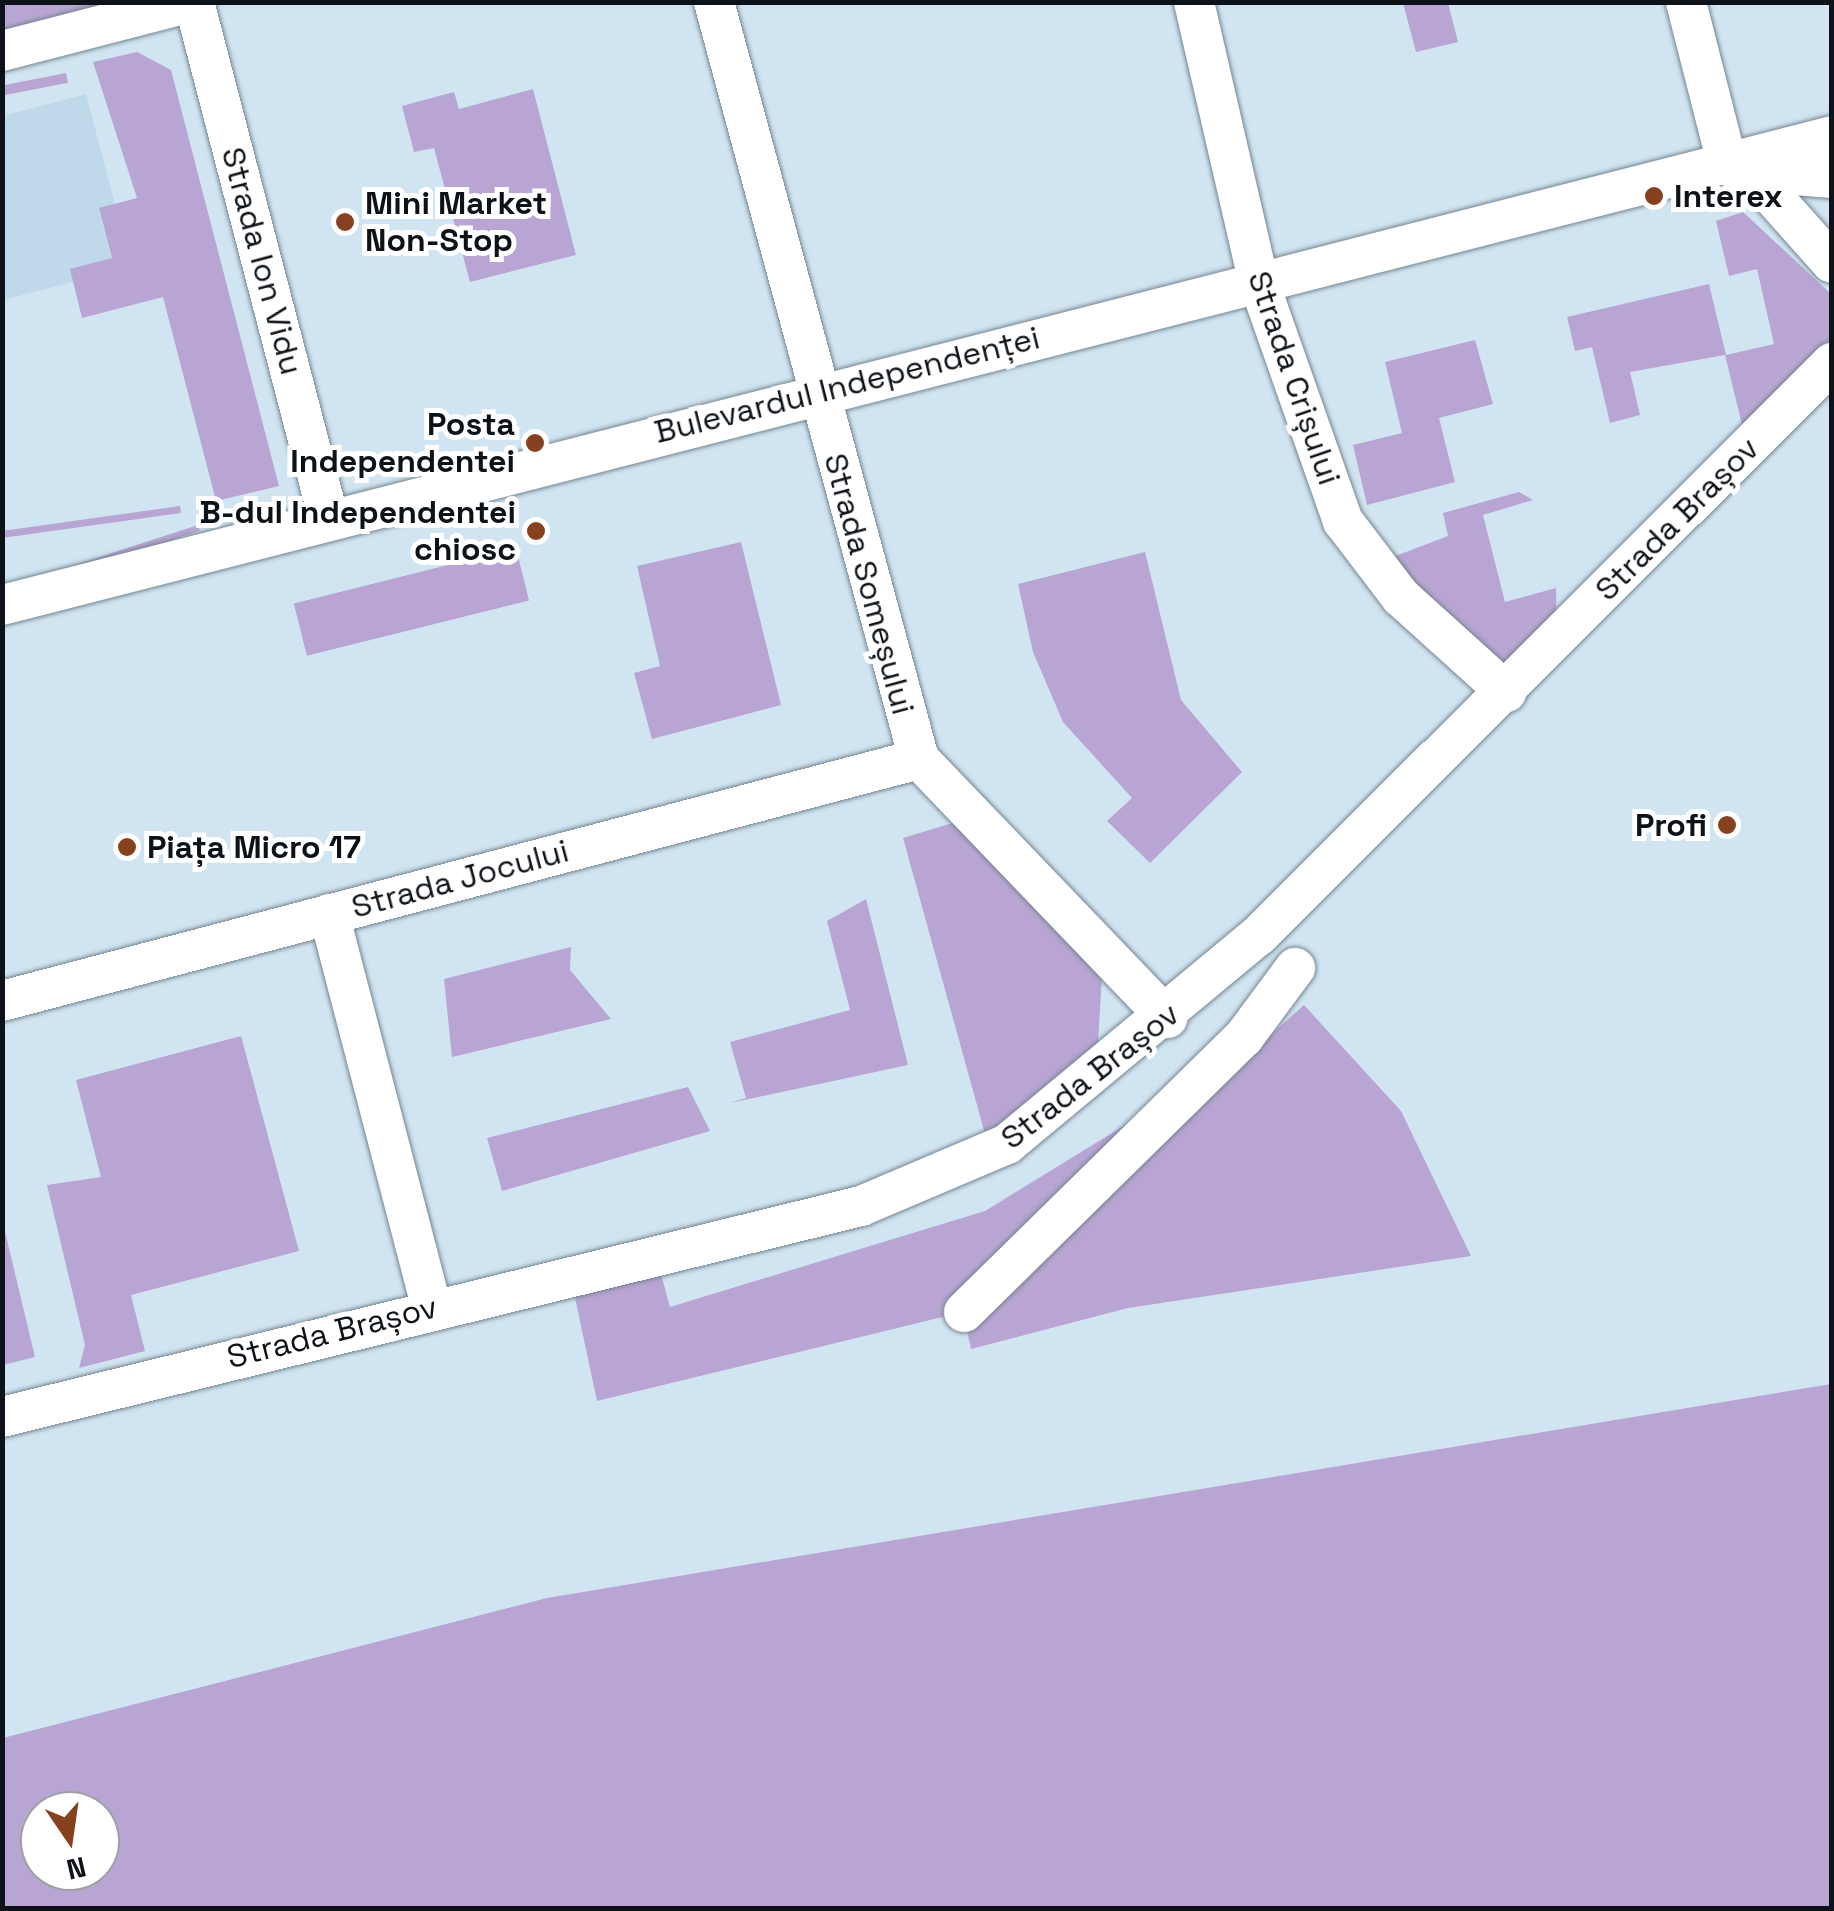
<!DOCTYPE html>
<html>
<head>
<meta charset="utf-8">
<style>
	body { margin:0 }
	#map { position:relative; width:1834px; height:1911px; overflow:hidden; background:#d1e4f1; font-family:"Space Grotesk",sans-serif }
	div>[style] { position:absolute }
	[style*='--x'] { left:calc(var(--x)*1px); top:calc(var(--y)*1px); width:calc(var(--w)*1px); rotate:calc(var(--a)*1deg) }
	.built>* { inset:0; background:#bfd8ea }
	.green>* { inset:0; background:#b9a5d3; transform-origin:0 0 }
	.roads { filter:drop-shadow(0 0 2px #748591) drop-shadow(0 0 2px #748591) }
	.minor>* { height:40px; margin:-20px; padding:0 20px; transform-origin:20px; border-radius:20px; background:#fff }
	.dots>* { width:28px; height:28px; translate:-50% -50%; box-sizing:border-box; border:5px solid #fff; border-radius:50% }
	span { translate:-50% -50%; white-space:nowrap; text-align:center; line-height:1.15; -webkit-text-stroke:10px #fff; paint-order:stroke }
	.poi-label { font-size:32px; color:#0c1217; font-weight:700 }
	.left { translate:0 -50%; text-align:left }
	.right { translate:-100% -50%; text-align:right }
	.street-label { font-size:32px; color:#0c1217 }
	.frame { position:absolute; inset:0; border:5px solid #0c1217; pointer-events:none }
	.north { position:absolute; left:20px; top:1791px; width:100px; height:100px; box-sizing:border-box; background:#fff; border:2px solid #9ea0a2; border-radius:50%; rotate:167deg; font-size:28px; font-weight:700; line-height:40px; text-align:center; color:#0c1217 }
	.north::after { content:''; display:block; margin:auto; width:35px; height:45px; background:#88411f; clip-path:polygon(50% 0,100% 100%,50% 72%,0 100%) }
</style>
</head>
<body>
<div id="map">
	<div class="built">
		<div style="clip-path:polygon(86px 94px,115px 204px,99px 209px,115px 271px,3px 300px,3px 116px)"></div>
	</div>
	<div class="green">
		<div style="clip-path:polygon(3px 3px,156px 3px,3px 51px)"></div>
		<div style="clip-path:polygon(1403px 3px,1448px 3px,1458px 42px,1416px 52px)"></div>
		<div style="clip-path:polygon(137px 52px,171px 70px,279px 486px,216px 501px,163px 297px,82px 318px,70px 269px,112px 258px,99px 208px,137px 198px,93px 62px)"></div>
		<div style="left:66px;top:73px;width:10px;height:65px;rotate:79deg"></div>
		<div style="clip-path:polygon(533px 89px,576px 255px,470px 282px,434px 148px,414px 152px,402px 106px,454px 92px,459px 109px)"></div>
		<div style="clip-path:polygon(1743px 212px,1831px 294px,1831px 348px,1745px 437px,1725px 355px,1630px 372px,1640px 415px,1610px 423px,1592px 347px,1575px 351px,1567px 317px,1709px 284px,1726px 355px,1774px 344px,1757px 269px,1729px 276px,1716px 221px)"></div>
		<div style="clip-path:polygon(1475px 340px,1493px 404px,1439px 418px,1455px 482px,1367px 505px,1353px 445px,1402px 433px,1385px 362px)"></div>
		<div style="clip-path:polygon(1519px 492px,1533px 500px,1483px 515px,1505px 602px,1556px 588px,1557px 640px,1506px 692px,1372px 565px,1448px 536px,1443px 513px)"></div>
		<div style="left:180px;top:506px;width:7px;height:183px;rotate:82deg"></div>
		<div style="left:198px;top:525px;width:6px;height:202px;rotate:72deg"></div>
		<div style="clip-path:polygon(741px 542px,781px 705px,652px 739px,634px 673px,660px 666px,637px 566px)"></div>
		<div style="left:516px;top:548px;width:54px;height:229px;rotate:76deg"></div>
		<div style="clip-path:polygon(1145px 552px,1181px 700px,1242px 772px,1150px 863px,1107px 821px,1132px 798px,1063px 722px,1033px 652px,1018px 584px)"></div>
		<div style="clip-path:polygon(956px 822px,1102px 976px,1097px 1059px,985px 1134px,903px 838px)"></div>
		<div style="clip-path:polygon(866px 899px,908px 1065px,730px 1103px,746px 1098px,730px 1042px,850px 1010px,827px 921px)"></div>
		<div style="clip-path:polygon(571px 947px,570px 970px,611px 1019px,452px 1057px,444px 979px)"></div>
		<div style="clip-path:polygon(1304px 1005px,1401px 1111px,1471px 1256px,1128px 1308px,971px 1349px,963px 1312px,597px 1401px,574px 1293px,661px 1274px,670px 1307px,985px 1211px,1138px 1117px,1168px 1127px)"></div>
		<div style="clip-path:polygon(241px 1036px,299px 1251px,131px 1295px,145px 1351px,79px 1368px,85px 1345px,47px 1185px,101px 1177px,76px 1080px)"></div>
		<div style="clip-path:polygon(688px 1087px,710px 1131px,502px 1191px,487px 1138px)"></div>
		<div style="clip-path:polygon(2px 1219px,35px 1357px,3px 1365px,2px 1364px)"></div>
		<div style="clip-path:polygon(evenodd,1831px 1384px,1831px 1908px,3px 1908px,3px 1738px,547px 1598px,1831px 1384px,40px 1811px,100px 1811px,100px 1871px,40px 1871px,40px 1811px)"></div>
	</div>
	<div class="roads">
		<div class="minor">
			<div style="--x:194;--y:2;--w:535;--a:75.39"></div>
			<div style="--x:714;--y:2;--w:784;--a:74.85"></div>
			<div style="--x:919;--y:759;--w:359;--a:46.2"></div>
			<div style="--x:1194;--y:2;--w:285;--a:77"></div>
			<div style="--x:1258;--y:280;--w:256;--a:70.6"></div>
			<div style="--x:1343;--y:521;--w:96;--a:52.7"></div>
			<div style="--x:1401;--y:597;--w:142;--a:42.1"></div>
			<div style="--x:1686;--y:2;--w:162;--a:75.7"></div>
			<div style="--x:2;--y:51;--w:195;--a:-14.5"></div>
			<div style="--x:1736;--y:170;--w:96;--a:4.8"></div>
			<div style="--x:1750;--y:171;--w:123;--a:48.3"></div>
			<div style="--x:2;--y:605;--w:1889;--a:-14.37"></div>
			<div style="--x:329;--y:914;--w:405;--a:75.4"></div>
			<div style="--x:2;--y:1001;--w:948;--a:-14.78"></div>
			<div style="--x:964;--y:1312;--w:392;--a:-44.5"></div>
			<div style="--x:1244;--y:1037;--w:86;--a:-53.5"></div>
			<div style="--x:2;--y:1417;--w:885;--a:-13.8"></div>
			<div style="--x:861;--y:1206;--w:159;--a:-23"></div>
			<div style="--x:1007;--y:1144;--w:327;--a:-39.7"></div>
			<div style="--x:1259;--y:935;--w:810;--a:-44.95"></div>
		</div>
	</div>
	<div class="dots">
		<div style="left:1654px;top:196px;background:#88411f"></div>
		<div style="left:345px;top:222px;background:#88411f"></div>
		<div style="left:535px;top:443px;background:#88411f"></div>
		<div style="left:536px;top:531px;background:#88411f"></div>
		<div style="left:1727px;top:825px;background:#88411f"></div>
		<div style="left:127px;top:847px;background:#88411f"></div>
	</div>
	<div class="poi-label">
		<span class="left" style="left:1674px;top:196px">Interex</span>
		<span class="left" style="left:365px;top:222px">Mini Market<br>Non-Stop</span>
		<span class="right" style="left:515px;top:443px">Posta<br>Independentei</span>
		<span class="right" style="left:516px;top:531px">B-dul Independentei<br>chiosc</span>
		<span class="right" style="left:1707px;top:825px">Profi</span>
		<span class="left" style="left:147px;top:847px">Piața Micro 17</span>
	</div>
	<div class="street-label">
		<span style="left:262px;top:261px;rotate:75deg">Strada Ion Vidu</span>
		<span style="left:1294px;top:378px;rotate:71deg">Strada Crișului</span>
		<span style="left:847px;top:385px;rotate:-14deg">Bulevardul Independenței</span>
		<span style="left:1677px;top:519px;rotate:-45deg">Strada Brașov</span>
		<span style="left:869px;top:584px;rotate:75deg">Strada Someșului</span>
		<span style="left:460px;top:879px;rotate:-15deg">Strada Jocului</span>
		<span style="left:1090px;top:1076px;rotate:-38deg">Strada Brașov</span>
		<span style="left:332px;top:1332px;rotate:-14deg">Strada Brașov</span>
	</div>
	<div class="frame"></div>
	<div class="north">N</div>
</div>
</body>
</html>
